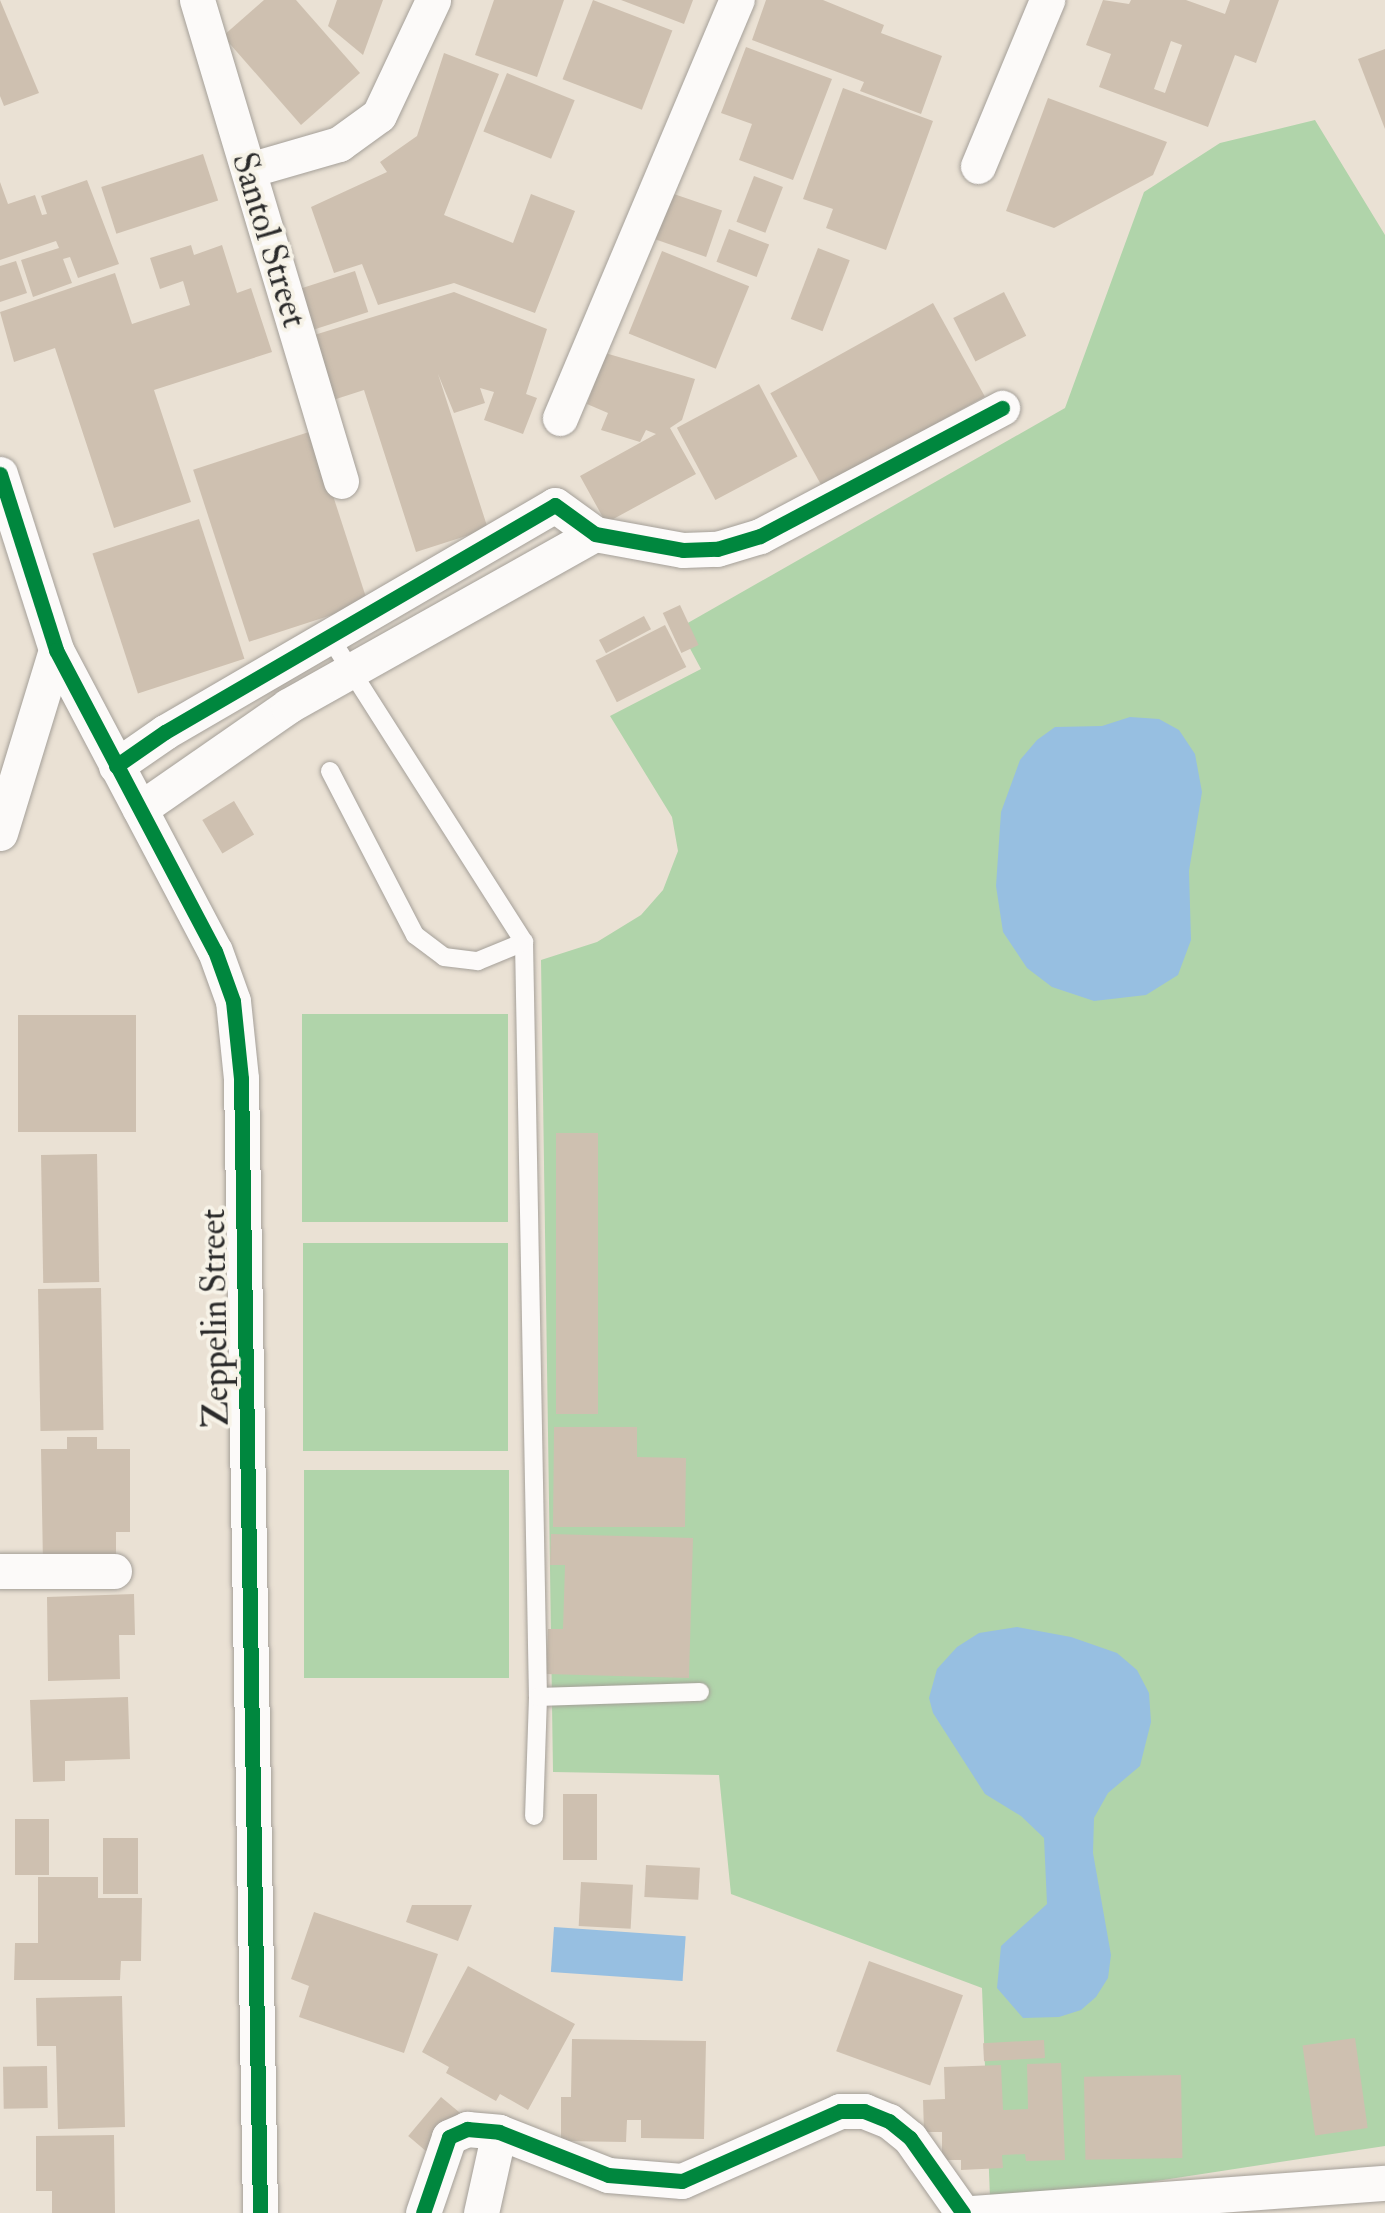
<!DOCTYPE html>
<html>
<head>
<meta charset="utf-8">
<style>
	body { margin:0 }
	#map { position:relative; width:1385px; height:2213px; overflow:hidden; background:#eae1d4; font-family:"IM FELL Double Pica",serif }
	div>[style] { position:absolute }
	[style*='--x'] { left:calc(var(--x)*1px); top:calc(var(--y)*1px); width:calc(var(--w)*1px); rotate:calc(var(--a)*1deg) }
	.green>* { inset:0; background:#b0d4aa; transform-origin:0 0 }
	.water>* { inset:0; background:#97bfe1; transform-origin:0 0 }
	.building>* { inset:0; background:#cec0b0; transform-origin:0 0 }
	.roads { filter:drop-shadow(0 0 2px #a5a099) drop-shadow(0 0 2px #a5a099) }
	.lane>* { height:18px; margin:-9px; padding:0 9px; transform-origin:9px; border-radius:9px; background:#fcfaf9 }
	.street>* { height:35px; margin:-17.5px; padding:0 17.5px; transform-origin:17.5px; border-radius:17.5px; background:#fcfaf9 }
	.cycleway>* { height:15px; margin:-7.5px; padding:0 7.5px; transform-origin:7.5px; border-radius:7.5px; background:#00873e }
	span { translate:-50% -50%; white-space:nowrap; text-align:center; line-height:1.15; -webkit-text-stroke:8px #f7f3e8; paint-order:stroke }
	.street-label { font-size:35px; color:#2b2b2b }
</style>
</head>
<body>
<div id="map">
	<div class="green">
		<div style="clip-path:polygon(1315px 120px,1385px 235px,1385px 2146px,1137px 2184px,990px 2198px,982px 1988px,731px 1894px,719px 1775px,553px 1772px,541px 960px,597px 942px,641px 915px,663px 890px,678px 851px,672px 817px,610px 716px,701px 669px,679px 628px,1065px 408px,1144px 192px,1220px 143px)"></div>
		<div style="left:508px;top:1014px;width:208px;height:206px;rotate:90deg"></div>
		<div style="left:508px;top:1243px;width:208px;height:205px;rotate:90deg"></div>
		<div style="left:509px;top:1470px;width:208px;height:205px;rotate:90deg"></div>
	</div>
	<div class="water">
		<div style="clip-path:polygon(1130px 717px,1159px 719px,1179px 730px,1195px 754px,1202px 792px,1189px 871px,1191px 940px,1178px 975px,1146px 995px,1094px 1001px,1052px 987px,1027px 968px,1003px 932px,996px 886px,1001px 812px,1020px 760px,1037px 740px,1055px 727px,1102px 726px)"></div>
		<div style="clip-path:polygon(1017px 1627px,1071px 1637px,1117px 1653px,1137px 1670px,1149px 1693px,1151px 1722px,1140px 1766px,1108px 1793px,1094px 1818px,1093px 1853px,1111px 1955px,1108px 1978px,1096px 1997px,1081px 2010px,1059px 2017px,1023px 2018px,997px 1988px,1001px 1946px,1047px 1904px,1044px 1838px,1021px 1816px,985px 1794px,933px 1713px,929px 1698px,937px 1669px,957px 1647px,979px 1633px)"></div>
		<div style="left:554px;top:1927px;width:132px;height:45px;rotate:4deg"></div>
	</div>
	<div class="building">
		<div style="clip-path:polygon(0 0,39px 93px,4px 106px,0 96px)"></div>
		<div style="clip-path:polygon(264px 0,296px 0,360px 73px,301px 125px,223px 36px)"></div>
		<div style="clip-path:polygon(337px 0,383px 0,363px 55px,328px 26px)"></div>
		<div style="clip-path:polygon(494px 0,564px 0,537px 77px,475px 55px)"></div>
		<div style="left:593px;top:0;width:85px;height:85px;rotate:21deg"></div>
		<div style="clip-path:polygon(621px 0,693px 0,684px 24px)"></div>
		<div style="clip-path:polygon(766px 0,823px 0,884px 25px,881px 33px,942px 56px,921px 114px,860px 91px,864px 82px,752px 40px)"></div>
		<div style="clip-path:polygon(evenodd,1103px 0,1129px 4px,1131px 0,1186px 0,1225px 14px,1230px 0,1279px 0,1256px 63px,1235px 55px,1208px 127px,1099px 87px,1111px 54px,1086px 45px,1103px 0,1171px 41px,1182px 45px,1165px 93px,1154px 89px,1171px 41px)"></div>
		<div style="clip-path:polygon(746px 47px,832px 79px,793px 180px,739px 160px,752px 124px,721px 113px)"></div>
		<div style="clip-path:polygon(1385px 49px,1385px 129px,1358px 59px)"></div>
		<div style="clip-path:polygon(444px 53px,499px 74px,444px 215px,513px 243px,531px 194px,575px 211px,535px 313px,454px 283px,378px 305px,362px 264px,334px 273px,311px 207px,387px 172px,380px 162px,417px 136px)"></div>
		<div style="left:507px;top:73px;width:73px;height:63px;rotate:22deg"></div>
		<div style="clip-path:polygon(843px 88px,933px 121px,886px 250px,826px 228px,833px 209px,803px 199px)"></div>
		<div style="clip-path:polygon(1048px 98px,1167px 142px,1153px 175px,1054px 228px,1006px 211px)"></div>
		<div style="left:203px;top:154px;width:49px;height:107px;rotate:72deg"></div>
		<div style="left:754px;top:176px;width:31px;height:49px;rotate:21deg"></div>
		<div style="clip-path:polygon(87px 180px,119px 264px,78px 278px,70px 257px,63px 259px,72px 283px,33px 297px,21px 260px,59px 248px,56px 241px,0 260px,0 182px,8px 204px,35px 195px,42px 215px,47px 214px,41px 196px)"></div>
		<div style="left:671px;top:193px;width:54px;height:49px;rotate:19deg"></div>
		<div style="left:729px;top:229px;width:43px;height:35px;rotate:21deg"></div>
		<div style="clip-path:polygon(191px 245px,194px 255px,222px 245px,237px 293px,251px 288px,272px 352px,154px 390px,191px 502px,114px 528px,55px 348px,14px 362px,0 312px,115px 273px,132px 324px,190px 305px,183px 281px,160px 289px,150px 258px)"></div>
		<div style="left:818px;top:248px;width:34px;height:76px;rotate:21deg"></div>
		<div style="left:662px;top:251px;width:94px;height:89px;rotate:22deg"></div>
		<div style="clip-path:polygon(16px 261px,27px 293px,0 302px,0 266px)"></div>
		<div style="left:355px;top:271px;width:43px;height:61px;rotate:72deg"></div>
		<div style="clip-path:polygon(454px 292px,547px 329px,526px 394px,537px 398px,523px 434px,484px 420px,494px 392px,480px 388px,485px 403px,454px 413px,438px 374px,488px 529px,416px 552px,364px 390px,330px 401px,311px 336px)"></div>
		<div style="left:1004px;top:292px;width:49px;height:57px;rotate:63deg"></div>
		<div style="left:933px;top:303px;width:107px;height:186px;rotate:61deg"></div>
		<div style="clip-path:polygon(605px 353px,695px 379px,682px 420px,670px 428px,696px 474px,606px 523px,580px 476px,656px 434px,646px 430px,640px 442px,601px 430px,608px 413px,587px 404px)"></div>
		<div style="left:759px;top:384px;width:82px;height:93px;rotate:62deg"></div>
		<div style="left:312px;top:431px;width:181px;height:125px;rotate:72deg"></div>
		<div style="left:199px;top:519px;width:147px;height:112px;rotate:72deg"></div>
		<div style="left:680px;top:605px;width:44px;height:19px;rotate:65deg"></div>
		<div style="left:644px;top:616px;width:15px;height:51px;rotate:62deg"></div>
		<div style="left:665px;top:625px;width:47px;height:78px;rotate:63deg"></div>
		<div style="left:234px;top:801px;width:39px;height:37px;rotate:59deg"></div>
		<div style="left:18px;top:1015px;width:118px;height:117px"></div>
		<div style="left:556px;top:1133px;width:42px;height:281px"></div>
		<div style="left:97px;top:1154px;width:128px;height:56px;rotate:89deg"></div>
		<div style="left:101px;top:1288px;width:142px;height:63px;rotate:89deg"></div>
		<div style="clip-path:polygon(554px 1427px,637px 1427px,637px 1457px,686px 1458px,685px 1527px,553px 1527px)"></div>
		<div style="clip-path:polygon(67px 1437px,97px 1437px,97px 1449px,130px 1449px,130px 1532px,116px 1532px,116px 1566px,43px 1565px,41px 1449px,67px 1449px)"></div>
		<div style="clip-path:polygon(551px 1534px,693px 1538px,689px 1678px,546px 1674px,548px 1629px,563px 1629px,565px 1565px,550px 1565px)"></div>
		<div style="clip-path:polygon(134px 1594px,135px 1635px,119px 1635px,120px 1679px,48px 1681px,47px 1597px)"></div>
		<div style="clip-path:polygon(128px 1697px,130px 1759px,65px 1761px,65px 1781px,33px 1782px,30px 1700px)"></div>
		<div style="left:563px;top:1794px;width:34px;height:66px"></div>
		<div style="left:15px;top:1819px;width:34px;height:56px"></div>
		<div style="left:103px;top:1838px;width:35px;height:56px"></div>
		<div style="left:646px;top:1865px;width:54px;height:32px;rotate:3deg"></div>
		<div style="clip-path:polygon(38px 1877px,98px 1877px,98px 1898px,142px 1898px,141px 1961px,121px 1961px,120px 1980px,14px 1980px,15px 1943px,38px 1943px)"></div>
		<div style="left:581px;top:1882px;width:52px;height:44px;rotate:3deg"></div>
		<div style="clip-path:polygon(412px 1905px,472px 1905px,458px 1941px,406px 1922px)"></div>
		<div style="clip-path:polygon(314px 1912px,438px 1954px,404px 2053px,299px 2017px,309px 1986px,291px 1979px)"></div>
		<div style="left:869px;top:1961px;width:100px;height:96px;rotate:20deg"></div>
		<div style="clip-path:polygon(468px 1966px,575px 2024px,528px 2110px,500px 2094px,496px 2101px,446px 2073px,449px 2067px,422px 2052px)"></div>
		<div style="clip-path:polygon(122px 1996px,125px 2127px,58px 2129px,56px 2046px,37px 2046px,36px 1998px)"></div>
		<div style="left:1355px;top:2038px;width:91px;height:53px;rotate:82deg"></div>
		<div style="clip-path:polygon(572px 2039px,706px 2041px,704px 2139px,641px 2138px,641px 2120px,627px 2120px,626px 2142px,561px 2141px,561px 2097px,571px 2097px)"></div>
		<div style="left:1044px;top:2040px;width:18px;height:61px;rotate:87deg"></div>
		<div style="clip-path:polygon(1061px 2063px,1065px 2160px,1026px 2161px,1025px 2154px,1002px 2155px,1003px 2168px,961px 2170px,961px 2160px,942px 2160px,942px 2132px,924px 2132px,923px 2100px,945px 2099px,944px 2067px,1001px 2065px,1003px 2110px,1028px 2109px,1027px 2064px)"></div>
		<div style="left:47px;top:2066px;width:42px;height:44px;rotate:89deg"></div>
		<div style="left:1181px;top:2075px;width:83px;height:97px;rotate:89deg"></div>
		<div style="left:441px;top:2097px;width:25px;height:51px;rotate:40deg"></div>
		<div style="clip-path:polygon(114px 2135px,115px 2213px,52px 2213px,52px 2191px,36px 2191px,36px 2136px)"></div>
	</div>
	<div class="roads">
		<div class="lane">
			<div style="--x:329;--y:636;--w:363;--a:57.5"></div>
			<div style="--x:524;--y:942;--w:755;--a:88.94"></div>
			<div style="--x:538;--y:1697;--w:119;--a:91.9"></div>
			<div style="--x:330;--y:771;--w:185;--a:62.6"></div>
			<div style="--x:415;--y:935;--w:36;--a:37"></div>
			<div style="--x:444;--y:957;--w:34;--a:7"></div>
			<div style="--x:478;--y:961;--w:50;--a:-22.4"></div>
			<div style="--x:538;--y:1697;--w:162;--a:-1.8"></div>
		</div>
		<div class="street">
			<div style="--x:197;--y:0;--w:502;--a:73.33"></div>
			<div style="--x:978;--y:166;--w:180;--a:-67.4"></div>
			<div style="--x:249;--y:170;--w:94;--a:-16.1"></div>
			<div style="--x:339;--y:144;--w:49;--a:-35.9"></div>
			<div style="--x:379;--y:115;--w:127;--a:-64.8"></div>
			<div style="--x:560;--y:418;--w:454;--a:-67.1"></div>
			<div style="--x:0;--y:474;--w:185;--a:72.3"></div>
			<div style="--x:56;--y:650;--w:340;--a:62.2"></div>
			<div style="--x:215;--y:951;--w:53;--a:70.2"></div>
			<div style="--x:233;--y:1001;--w:78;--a:84.1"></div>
			<div style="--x:241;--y:1079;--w:1134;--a:89.04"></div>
			<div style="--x:116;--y:766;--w:60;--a:-34.8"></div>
			<div style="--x:165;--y:732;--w:451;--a:-30.2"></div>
			<div style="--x:555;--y:505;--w:49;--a:35.9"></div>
			<div style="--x:595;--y:534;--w:89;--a:10.3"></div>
			<div style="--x:683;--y:550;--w:34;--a:-2"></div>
			<div style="--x:717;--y:549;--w:45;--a:-16.8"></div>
			<div style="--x:760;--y:536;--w:274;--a:-27.9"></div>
			<div style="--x:140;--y:809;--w:180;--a:-34.8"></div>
			<div style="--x:288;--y:706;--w:352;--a:-29.3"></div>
			<div style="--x:0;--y:833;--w:191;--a:-73"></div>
			<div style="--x:0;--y:1571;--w:114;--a:0"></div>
			<div style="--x:423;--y:2213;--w:80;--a:-71.1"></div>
			<div style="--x:449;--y:2137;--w:20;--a:-24"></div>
			<div style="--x:467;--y:2129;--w:32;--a:5"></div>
			<div style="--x:499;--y:2132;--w:117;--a:21.5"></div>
			<div style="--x:608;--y:2175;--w:74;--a:4.6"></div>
			<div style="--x:682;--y:2181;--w:173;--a:-23.9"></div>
			<div style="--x:840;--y:2111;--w:24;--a:0"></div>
			<div style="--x:864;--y:2111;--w:27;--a:22"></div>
			<div style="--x:889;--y:2121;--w:27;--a:39"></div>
			<div style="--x:910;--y:2138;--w:92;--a:54.8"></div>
			<div style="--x:481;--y:2213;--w:83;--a:-77.5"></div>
			<div style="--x:973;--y:2213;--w:413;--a:-4.2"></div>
		</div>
	</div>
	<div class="cycleway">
		<div style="--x:0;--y:474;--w:185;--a:72.3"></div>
		<div style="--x:56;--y:650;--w:340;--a:62.2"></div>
		<div style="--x:215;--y:951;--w:53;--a:70.2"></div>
		<div style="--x:233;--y:1001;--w:78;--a:84.1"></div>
		<div style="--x:241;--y:1079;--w:1134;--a:89.04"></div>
		<div style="--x:116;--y:766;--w:60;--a:-34.8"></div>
		<div style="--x:165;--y:732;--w:451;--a:-30.2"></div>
		<div style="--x:555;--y:505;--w:49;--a:35.9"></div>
		<div style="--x:595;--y:534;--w:89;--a:10.3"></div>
		<div style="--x:683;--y:550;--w:34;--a:-2"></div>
		<div style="--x:717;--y:549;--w:45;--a:-16.8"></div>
		<div style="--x:760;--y:536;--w:274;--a:-27.9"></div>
		<div style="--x:423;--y:2213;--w:80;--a:-71.1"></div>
		<div style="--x:449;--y:2137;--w:20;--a:-24"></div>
		<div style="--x:467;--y:2129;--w:32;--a:5"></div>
		<div style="--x:499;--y:2132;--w:117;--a:21.5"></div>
		<div style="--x:608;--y:2175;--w:74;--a:4.6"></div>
		<div style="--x:682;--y:2181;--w:173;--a:-23.9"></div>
		<div style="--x:840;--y:2111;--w:24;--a:0"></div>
		<div style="--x:864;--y:2111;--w:27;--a:22"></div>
		<div style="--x:889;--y:2121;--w:27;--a:39"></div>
		<div style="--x:910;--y:2138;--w:92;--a:54.8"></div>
	</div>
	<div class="street-label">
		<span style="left:269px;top:240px;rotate:73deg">Santol Street</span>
		<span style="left:215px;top:1318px;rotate:-91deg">Zeppelin Street</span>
	</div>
</div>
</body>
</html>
